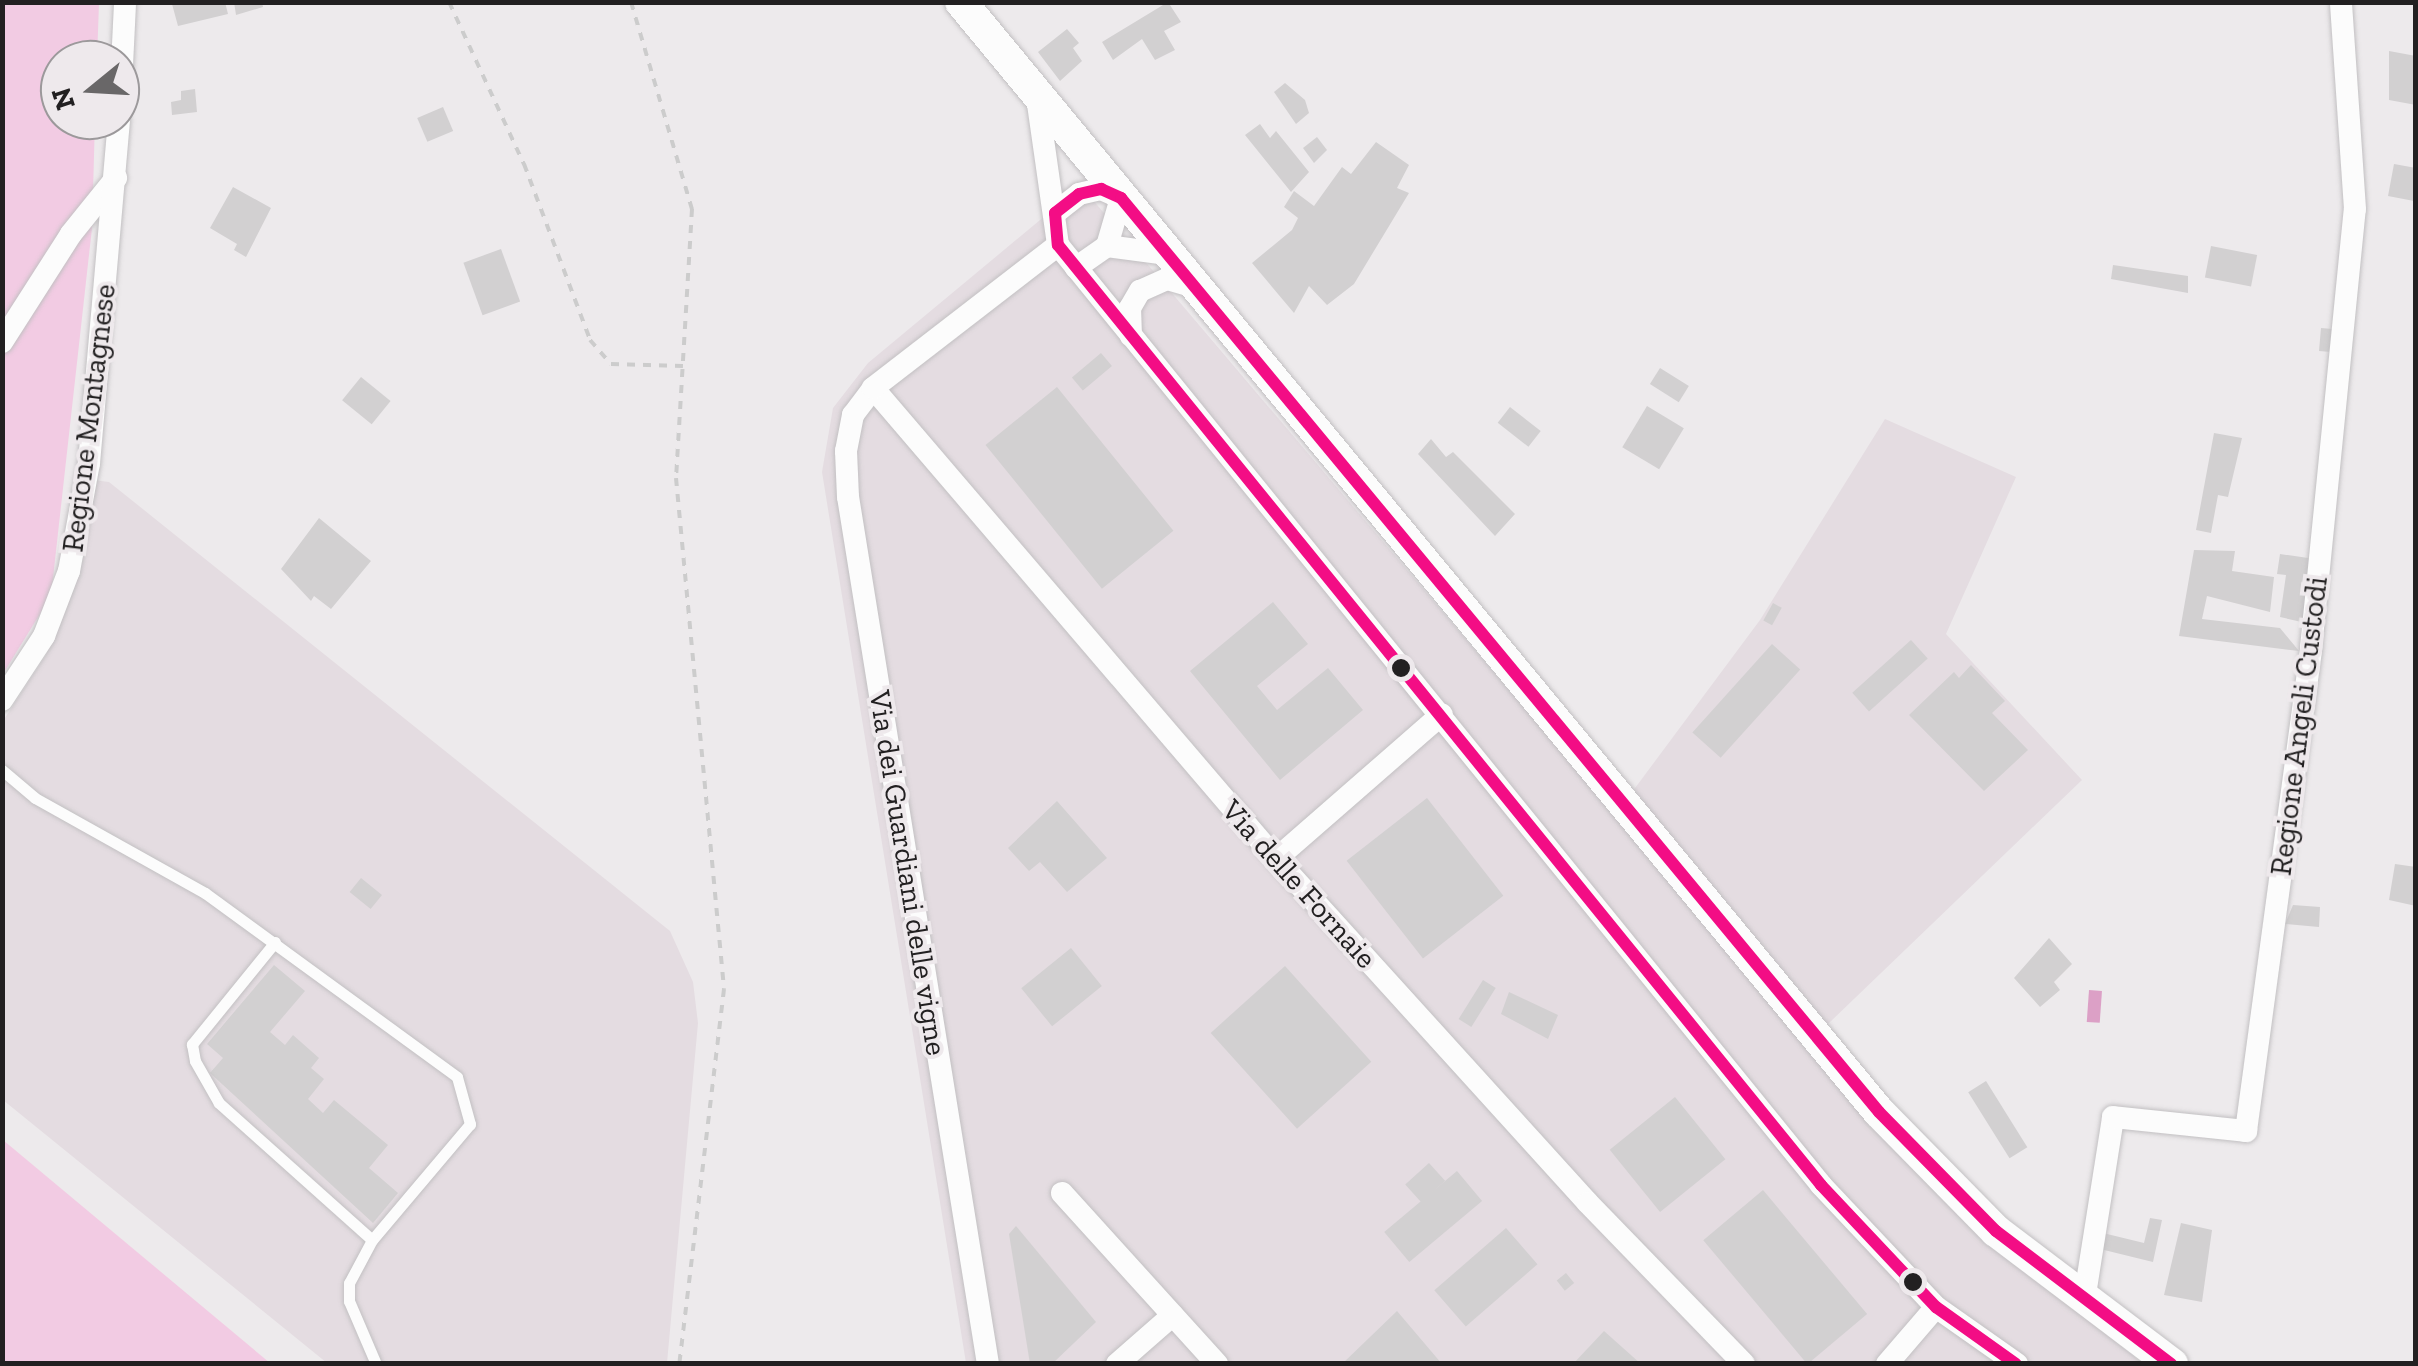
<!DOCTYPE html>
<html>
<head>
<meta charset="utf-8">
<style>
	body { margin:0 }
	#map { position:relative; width:2418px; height:1366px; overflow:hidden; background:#edeaec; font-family:"Zilla Slab",serif }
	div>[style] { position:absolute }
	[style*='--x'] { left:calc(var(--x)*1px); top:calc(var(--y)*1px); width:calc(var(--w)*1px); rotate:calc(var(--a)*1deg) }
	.built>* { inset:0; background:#e4dce1 }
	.green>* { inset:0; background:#f2cbe3 }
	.water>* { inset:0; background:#dca0c6; transform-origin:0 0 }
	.building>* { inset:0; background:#d2d0d1; transform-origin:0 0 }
	.path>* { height:4px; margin-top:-2px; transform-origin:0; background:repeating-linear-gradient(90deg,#ccc 0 8px,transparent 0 16px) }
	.roads { filter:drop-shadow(0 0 2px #c2c0c2) drop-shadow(0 0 2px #c2c0c2) }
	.service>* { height:11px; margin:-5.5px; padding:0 5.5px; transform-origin:5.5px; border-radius:5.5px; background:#fcfcfc }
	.minor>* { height:22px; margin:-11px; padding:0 11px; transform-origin:11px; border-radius:11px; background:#fcfcfc }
	.primary>* { height:32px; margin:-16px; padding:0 16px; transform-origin:16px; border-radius:16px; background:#fcfcfc }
	.bus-1>* { height:12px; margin:-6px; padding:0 6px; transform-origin:6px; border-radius:6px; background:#f30d85 }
	.dots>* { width:28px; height:28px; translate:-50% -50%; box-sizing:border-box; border:5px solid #eee9ec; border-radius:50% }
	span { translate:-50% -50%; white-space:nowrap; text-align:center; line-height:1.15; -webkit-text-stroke:8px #eee9ec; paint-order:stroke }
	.street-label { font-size:30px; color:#222021 }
	.frame { position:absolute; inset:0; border:5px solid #222021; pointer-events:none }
	.north { position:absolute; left:40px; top:40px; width:100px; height:100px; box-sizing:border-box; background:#eee9ec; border:2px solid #9c999b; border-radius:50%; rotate:252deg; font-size:28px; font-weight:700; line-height:40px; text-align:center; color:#222021 }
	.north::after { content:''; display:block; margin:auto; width:35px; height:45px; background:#696768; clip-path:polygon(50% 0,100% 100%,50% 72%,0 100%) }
</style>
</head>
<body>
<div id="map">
	<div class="built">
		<div style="clip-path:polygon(1081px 186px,1615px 815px,1760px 620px,1885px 419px,2016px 477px,1946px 634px,2082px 780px,1804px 1047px,1960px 1216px,2142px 1363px,966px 1363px,822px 472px,833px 408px,868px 363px)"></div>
		<div style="clip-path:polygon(93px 480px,109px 482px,670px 931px,693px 982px,698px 1023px,667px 1363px,327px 1363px,3px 1100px,3px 721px,46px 655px,62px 616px)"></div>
	</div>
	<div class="green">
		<div style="clip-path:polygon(3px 3px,99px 3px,97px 60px,60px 60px,60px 120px,95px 120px,92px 228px,51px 596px,3px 674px)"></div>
		<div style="clip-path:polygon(3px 1140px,270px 1363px,3px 1363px)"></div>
	</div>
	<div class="water">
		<div style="left:2089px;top:990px;width:13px;height:32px;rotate:4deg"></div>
	</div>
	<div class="building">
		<div style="clip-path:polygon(179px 2px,225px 2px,228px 14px,178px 26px,172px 4px)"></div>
		<div style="clip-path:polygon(234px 2px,262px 2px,263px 7px,236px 15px)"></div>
		<div style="clip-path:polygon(1168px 2px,1181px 22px,1164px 31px,1175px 50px,1155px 60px,1142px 39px,1113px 60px,1102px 42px)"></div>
		<div style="clip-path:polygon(1067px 29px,1079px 43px,1073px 48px,1082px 61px,1060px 81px,1038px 52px)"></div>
		<div style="clip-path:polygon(2389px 51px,2416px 56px,2416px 105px,2389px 100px)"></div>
		<div style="clip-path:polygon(1285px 83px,1305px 100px,1309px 113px,1296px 124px,1274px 92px)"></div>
		<div style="clip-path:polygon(195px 89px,197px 112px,172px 115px,171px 102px,181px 100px,181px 91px)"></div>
		<div style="left:443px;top:107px;width:26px;height:28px;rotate:67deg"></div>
		<div style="clip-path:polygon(1260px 124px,1270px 138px,1276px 131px,1309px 172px,1291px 192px,1245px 135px)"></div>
		<div style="clip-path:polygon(1317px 137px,1327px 150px,1314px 163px,1303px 148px)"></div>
		<div style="clip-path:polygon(1376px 142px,1409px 165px,1397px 188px,1409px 193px,1354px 284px,1327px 305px,1309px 286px,1294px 313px,1252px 263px,1292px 230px,1298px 218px,1284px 207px,1294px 191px,1314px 206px,1342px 167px,1351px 174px)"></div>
		<div style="clip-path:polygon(2394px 164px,2416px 168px,2414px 201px,2388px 196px)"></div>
		<div style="clip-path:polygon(233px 187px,271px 208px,246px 257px,234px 250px,237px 244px,210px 228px)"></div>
		<div style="left:2211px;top:246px;width:47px;height:32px;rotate:11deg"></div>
		<div style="left:501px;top:249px;width:56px;height:40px;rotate:70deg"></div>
		<div style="clip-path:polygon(2113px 265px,2188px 276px,2188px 293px,2111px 279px)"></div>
		<div style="left:2321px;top:328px;width:12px;height:23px;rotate:5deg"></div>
		<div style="left:1101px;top:353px;width:17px;height:38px;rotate:50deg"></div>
		<div style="left:1660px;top:368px;width:34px;height:19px;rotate:32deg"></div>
		<div style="left:361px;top:377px;width:38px;height:30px;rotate:39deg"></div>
		<div style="left:1057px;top:387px;width:185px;height:92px;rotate:51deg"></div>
		<div style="left:1647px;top:406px;width:43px;height:48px;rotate:31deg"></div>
		<div style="left:1510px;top:407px;width:39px;height:20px;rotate:38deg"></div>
		<div style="clip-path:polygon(2214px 433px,2242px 438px,2228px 497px,2218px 495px,2211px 533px,2196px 530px)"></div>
		<div style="clip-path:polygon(1431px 439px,1446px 457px,1453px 452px,1515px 514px,1495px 536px,1418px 454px)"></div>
		<div style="clip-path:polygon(319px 518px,371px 561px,331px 609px,314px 596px,311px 601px,281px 569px)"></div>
		<div style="clip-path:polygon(2194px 550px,2235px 551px,2232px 571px,2274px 577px,2270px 612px,2207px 596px,2202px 619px,2280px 628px,2299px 651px,2179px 636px)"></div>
		<div style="clip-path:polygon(2280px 554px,2315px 559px,2306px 623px,2280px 617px,2286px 575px,2277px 574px)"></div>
		<div style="clip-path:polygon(1273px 602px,1308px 644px,1257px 686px,1277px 710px,1328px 668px,1363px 710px,1280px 780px,1190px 671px)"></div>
		<div style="left:1773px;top:603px;width:10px;height:20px;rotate:29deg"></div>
		<div style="left:1911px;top:640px;width:25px;height:79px;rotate:48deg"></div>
		<div style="left:1772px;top:644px;width:38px;height:119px;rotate:42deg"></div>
		<div style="clip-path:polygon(1971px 665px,2005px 701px,1992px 713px,2028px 750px,1984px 791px,1909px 715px,1954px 672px,1959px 678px)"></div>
		<div style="left:1427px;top:798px;width:124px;height:102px;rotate:52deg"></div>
		<div style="clip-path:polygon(1057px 801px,1107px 858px,1067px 892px,1040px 862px,1029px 871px,1008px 848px)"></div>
		<div style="clip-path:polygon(2395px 864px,2416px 867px,2416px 906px,2389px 900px)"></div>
		<div style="left:361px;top:878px;width:27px;height:18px;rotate:39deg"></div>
		<div style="clip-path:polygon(2293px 905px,2320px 907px,2319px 927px,2285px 924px)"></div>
		<div style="clip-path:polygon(2049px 938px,2072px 964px,2054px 982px,2060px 990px,2040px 1007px,2014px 978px)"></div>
		<div style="left:1071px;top:948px;width:49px;height:64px;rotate:51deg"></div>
		<div style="clip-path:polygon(274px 965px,305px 991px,270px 1032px,285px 1045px,293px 1035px,319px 1058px,311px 1068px,324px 1079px,308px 1099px,323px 1113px,334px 1100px,388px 1145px,369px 1168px,398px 1193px,373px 1223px,210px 1073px,223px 1058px,207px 1044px)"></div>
		<div style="left:1285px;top:966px;width:129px;height:100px;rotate:48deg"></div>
		<div style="left:1483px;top:980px;width:15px;height:46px;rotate:32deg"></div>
		<div style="clip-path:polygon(1509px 992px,1558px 1015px,1548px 1039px,1501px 1014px)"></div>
		<div style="left:1986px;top:1081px;width:78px;height:21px;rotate:58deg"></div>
		<div style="left:1675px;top:1097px;width:80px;height:84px;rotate:51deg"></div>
		<div style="left:1429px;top:1163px;width:24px;height:32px;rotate:48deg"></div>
		<div style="left:1457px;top:1171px;width:39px;height:95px;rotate:50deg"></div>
		<div style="left:1763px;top:1190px;width:162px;height:78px;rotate:50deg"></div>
		<div style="clip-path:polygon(2150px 1218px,2162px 1220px,2153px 1262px,2100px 1249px,2103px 1233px,2144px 1243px)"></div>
		<div style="clip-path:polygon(2181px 1223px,2212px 1230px,2202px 1302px,2164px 1295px)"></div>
		<div style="clip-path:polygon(1016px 1226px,1096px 1322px,1052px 1364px,1030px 1364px,1009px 1234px)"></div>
		<div style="left:1506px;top:1228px;width:48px;height:95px;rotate:49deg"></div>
		<div style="left:1566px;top:1273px;width:13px;height:12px;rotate:51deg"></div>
		<div style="clip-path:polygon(1397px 1311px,1442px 1364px,1342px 1364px)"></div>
		<div style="clip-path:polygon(1604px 1331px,1641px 1364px,1573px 1364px)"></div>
	</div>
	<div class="path">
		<div style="--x:449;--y:2;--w:179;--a:65.2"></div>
		<div style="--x:524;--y:164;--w:188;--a:69.4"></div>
		<div style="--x:590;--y:340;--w:32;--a:49"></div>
		<div style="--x:611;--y:364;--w:72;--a:1.6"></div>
		<div style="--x:631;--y:2;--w:216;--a:73.6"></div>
		<div style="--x:692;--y:209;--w:269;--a:93.4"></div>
		<div style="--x:676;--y:478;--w:513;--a:84.63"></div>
		<div style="--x:724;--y:989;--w:378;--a:96.8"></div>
	</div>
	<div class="roads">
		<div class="service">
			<div style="--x:2;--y:770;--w:43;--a:40.3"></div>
			<div style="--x:35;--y:798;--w:195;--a:29.2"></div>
			<div style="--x:205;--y:893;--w:312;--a:36.1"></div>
			<div style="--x:457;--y:1077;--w:49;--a:74.5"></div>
			<div style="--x:470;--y:1124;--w:152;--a:130.2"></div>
			<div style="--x:372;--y:1240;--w:49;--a:118.1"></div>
			<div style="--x:349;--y:1283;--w:18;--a:90"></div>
			<div style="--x:349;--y:1301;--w:69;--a:66.8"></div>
			<div style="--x:275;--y:942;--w:132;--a:129.1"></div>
			<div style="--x:192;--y:1044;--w:17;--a:80"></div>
			<div style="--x:195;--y:1061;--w:48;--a:60.3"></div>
			<div style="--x:219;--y:1103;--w:205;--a:41.8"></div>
		</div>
		<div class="minor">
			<div style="--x:1037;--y:97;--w:149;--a:81.9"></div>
			<div style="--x:1058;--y:245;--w:1211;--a:50.93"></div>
			<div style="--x:1821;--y:1185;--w:168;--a:46.7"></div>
			<div style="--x:1936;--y:1307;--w:99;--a:35.1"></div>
			<div style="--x:120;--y:106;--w:104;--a:-87.2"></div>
			<div style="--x:1055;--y:213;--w:31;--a:-38"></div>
			<div style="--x:1079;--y:194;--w:23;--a:-13"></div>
			<div style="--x:1101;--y:189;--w:22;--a:24"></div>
			<div style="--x:1121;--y:198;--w:50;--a:106.3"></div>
			<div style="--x:1107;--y:246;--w:38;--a:145"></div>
			<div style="--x:1107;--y:246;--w:61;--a:7.6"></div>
			<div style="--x:1131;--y:336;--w:28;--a:-92"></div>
			<div style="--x:1130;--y:308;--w:20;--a:-60"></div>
			<div style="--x:1140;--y:291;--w:30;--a:-24"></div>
			<div style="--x:1167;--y:279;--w:26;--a:16"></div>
			<div style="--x:2;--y:342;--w:128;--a:-57.4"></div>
			<div style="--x:71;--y:234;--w:72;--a:-51.2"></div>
			<div style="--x:873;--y:388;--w:620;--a:49.45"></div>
			<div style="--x:1276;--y:859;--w:464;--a:47.8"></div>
			<div style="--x:1588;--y:1203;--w:224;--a:45.9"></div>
			<div style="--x:2;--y:700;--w:77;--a:-56.7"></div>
			<div style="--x:44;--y:636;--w:70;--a:-69"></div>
			<div style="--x:69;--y:571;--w:110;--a:-79.5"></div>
			<div style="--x:89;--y:463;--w:344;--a:-85"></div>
			<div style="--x:1276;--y:859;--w:220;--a:-41.1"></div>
			<div style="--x:1062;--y:1193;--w:231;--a:47.8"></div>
			<div style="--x:2084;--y:1301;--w:186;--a:-81"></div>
			<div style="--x:2113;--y:1117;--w:134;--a:6"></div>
			<div style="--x:2246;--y:1131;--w:487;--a:-82.3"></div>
			<div style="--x:2311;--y:648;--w:441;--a:-84.3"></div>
			<div style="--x:2355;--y:209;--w:207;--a:-93.9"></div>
			<div style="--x:988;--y:1364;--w:878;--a:-99.17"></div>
			<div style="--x:848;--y:497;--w:46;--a:-92.5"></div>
			<div style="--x:846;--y:451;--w:37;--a:-79"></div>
			<div style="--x:853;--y:415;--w:34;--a:-53"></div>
			<div style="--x:873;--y:388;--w:234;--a:-37.7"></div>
			<div style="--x:1117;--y:1364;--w:74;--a:-41.2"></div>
			<div style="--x:1887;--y:1364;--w:75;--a:-49.3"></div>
		</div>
		<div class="primary">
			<div style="--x:961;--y:2;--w:1440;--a:50.41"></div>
			<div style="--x:1879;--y:1112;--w:167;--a:45.5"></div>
			<div style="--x:1996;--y:1231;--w:221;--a:37.1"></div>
		</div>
	</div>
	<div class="bus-1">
		<div style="--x:1055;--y:213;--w:31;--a:-38"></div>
		<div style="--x:1079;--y:194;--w:23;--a:-13"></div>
		<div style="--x:1101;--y:189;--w:22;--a:24"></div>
		<div style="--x:1121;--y:198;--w:1187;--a:50.33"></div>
		<div style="--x:1879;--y:1112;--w:167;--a:45.5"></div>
		<div style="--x:1996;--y:1231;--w:220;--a:37.2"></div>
		<div style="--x:1055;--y:213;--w:32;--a:85"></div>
		<div style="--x:1058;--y:245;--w:1211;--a:50.93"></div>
		<div style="--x:1821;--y:1185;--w:168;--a:46.7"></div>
		<div style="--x:1936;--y:1307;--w:98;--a:35.5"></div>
	</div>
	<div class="dots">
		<div style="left:1401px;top:668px;background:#222021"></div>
		<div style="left:1913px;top:1282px;background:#222021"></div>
	</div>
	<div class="street-label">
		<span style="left:89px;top:418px;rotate:-83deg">Regione Montagnese</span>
		<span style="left:2299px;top:726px;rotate:-83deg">Regione Angeli Custodi</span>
		<span style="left:908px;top:873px;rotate:81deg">Via dei Guardiani delle vigne</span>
		<span style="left:1299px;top:884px;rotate:48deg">Via delle Fornaie</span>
	</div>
	<div class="frame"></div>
	<div class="north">N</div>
</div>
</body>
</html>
